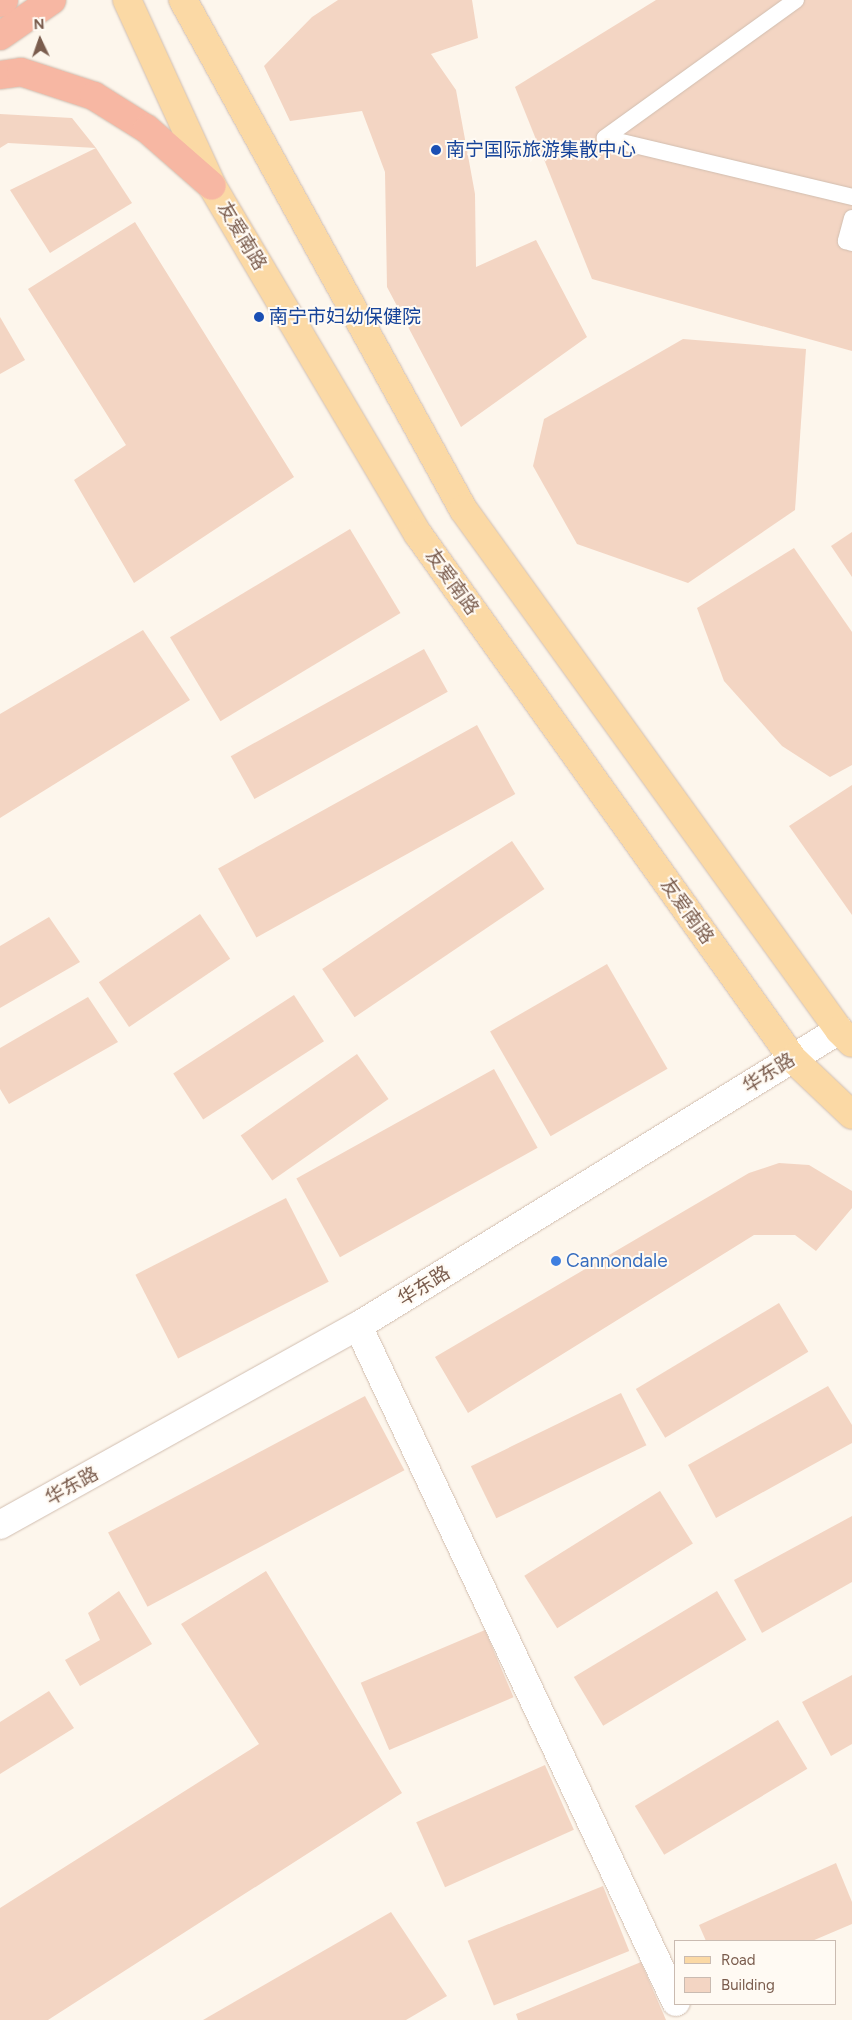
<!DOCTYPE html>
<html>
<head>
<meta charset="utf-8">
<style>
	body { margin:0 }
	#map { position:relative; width:852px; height:2020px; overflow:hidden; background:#fdf6ec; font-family:Figtree,"Noto Sans SC",sans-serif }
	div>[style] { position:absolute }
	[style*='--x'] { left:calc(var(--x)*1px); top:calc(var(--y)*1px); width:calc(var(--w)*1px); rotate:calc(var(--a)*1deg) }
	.building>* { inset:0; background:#f3d5c3; transform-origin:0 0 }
	.roads { filter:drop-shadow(0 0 1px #d1beb0) drop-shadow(0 0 1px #d1beb0) }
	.lane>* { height:16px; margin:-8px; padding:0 8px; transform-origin:8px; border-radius:8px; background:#fff }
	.street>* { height:28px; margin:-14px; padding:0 14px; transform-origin:14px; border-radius:14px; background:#fff }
	.secondary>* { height:28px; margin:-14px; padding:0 14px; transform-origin:14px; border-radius:14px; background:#fff }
	.primary>* { height:28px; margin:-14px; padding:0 14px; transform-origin:14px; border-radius:14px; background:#fbd9a5 }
	.highway>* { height:28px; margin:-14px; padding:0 14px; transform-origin:14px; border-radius:14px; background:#f7b7a3 }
	.dots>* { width:14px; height:14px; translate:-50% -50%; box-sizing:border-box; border:2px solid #fffaf3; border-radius:50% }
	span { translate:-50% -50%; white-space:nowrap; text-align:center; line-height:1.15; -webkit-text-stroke:4px #fffaf3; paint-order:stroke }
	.transit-label { font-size:19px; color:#164399 }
	.left { translate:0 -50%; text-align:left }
	.street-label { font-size:19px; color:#7a5c4d }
	.shop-label { font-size:19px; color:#366cbe }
	.legend { position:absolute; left:674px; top:1940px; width:162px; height:65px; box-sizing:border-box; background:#fffaf3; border:1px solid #cabbb1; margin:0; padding:6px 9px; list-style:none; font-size:15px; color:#7a5c4d }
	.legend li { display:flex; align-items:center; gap:10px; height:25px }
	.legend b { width:25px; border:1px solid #cabbb1 }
	.north { position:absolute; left:15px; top:15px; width:50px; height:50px; -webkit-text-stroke:4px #fffaf3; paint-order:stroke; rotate:357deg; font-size:14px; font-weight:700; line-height:20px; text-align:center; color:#7a5c4d }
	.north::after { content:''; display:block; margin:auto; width:18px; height:22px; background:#7a5c4d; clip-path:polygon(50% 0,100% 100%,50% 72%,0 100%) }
</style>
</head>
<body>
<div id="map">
	<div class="building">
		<div style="clip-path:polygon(338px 0,472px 0,478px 38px,431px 54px,456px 90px,475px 194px,476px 267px,536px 240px,587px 337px,461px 427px,387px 287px,385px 172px,362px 111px,290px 121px,264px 66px,312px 17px)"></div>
		<div style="clip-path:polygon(656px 0,852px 0,852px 351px,592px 279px,515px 87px)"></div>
		<div style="clip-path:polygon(0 114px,72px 118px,96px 148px,8px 143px,0 148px)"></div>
		<div style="clip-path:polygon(96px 148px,132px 203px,50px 253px,10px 190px)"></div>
		<div style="clip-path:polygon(135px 222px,294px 477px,134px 583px,74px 480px,126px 445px,28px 289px)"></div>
		<div style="clip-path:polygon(0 317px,25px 360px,0 374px)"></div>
		<div style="clip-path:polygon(683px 339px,806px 349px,795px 510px,688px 583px,577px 544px,533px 466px,544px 419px)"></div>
		<div style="left:350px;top:529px;width:98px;height:210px;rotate:59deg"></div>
		<div style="clip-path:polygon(852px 532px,852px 577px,831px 546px)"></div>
		<div style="clip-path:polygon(794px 548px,852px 632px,852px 765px,830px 777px,782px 746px,724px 681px,697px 608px)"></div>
		<div style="clip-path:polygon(143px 630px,190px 700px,0 818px,0 714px)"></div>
		<div style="left:424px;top:649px;width:49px;height:221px;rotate:61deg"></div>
		<div style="left:477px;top:725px;width:79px;height:296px;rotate:61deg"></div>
		<div style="clip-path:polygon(852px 785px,852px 915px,789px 826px)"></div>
		<div style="left:512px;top:841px;width:58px;height:229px;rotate:56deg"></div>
		<div style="left:200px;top:914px;width:54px;height:122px;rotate:56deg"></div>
		<div style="clip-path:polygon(49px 917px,80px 962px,0 1008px,0 946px)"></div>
		<div style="left:607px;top:964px;width:121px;height:135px;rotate:60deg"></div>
		<div style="left:294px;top:995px;width:55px;height:144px;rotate:57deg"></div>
		<div style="clip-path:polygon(88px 997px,118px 1042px,9px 1104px,0 1089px,0 1048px)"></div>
		<div style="left:357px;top:1054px;width:55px;height:142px;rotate:55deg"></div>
		<div style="left:494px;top:1069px;width:90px;height:226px;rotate:61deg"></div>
		<div style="clip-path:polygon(779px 1163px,809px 1165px,852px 1191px,852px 1208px,816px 1251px,795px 1235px,754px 1235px,468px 1413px,435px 1357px,749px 1173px)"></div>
		<div style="left:286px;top:1198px;width:94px;height:169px;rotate:63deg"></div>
		<div style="left:779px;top:1303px;width:57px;height:167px;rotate:59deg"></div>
		<div style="clip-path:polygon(828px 1386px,852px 1425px,852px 1443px,716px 1518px,688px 1465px)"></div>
		<div style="left:621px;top:1393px;width:58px;height:167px;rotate:64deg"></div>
		<div style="left:365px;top:1396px;width:84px;height:291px;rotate:62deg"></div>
		<div style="left:660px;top:1491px;width:62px;height:160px;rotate:58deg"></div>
		<div style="clip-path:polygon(852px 1516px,852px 1582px,762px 1633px,734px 1580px)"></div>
		<div style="clip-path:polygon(266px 1571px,402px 1793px,48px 2020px,0 2020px,0 1908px,259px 1744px,181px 1624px)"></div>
		<div style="clip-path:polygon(119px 1591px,152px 1644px,80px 1686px,65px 1660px,100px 1640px,88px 1613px)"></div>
		<div style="left:717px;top:1591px;width:57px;height:167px;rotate:59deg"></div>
		<div style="left:485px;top:1630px;width:73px;height:135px;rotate:67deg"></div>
		<div style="clip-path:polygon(852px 1675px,852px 1744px,831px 1756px,802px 1702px)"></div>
		<div style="clip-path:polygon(49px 1691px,74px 1728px,0 1774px,0 1722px)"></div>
		<div style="left:778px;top:1720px;width:57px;height:167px;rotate:59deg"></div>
		<div style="left:545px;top:1765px;width:71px;height:141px;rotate:66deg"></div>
		<div style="clip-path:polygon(836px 1863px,852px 1902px,852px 1924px,812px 1941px,706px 1941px,699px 1925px)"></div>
		<div style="left:603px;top:1886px;width:70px;height:146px;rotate:68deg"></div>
		<div style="clip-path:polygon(391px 1912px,447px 1996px,406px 2020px,203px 2020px)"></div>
		<div style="clip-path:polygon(641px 1962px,666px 2020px,518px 2020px,516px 2014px)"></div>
	</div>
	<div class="roads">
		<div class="lane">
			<div style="--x:796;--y:0;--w:236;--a:144.2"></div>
			<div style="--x:605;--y:138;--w:254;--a:13.4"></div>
			<div style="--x:852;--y:218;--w:24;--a:105"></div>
			<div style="--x:846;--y:241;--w:6;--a:18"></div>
		</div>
		<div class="street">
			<div style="--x:358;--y:1326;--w:747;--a:64.81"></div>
		</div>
		<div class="secondary">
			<div style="--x:0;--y:1525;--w:410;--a:-29.1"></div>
			<div style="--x:358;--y:1326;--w:565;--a:-31.61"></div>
		</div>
		<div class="primary">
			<div style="--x:127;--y:0;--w:205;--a:65.4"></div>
			<div style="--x:212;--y:186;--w:404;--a:59.4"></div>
			<div style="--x:418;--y:534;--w:645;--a:54.46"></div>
			<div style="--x:793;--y:1059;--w:81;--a:43.5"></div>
			<div style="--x:183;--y:0;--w:581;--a:61.18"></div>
			<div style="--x:463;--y:509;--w:643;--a:54.18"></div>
			<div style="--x:839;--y:1030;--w:18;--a:45"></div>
		</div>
		<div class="highway">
			<div style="--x:0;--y:3;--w:5;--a:-37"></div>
			<div style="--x:0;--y:36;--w:63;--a:-34.7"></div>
			<div style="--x:0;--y:75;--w:21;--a:-8"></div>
			<div style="--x:21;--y:72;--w:77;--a:18.2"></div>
			<div style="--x:94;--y:96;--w:62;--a:31.9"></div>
			<div style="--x:147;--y:129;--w:86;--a:41.2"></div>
		</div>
	</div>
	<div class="dots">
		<div style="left:436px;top:150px;background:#1a4fb4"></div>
		<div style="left:259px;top:317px;background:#1a4fb4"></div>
		<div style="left:556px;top:1261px;background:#3f7fe0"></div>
	</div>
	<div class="transit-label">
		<span class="left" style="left:446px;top:150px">南宁国际旅游集散中心</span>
		<span class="left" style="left:269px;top:317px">南宁市妇幼保健院</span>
	</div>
	<div class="street-label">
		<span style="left:242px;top:236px;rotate:59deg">友爱南路</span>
		<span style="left:452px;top:582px;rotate:54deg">友爱南路</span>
		<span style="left:687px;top:911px;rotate:54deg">友爱南路</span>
		<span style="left:769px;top:1073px;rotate:-32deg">华东路</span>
		<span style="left:424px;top:1286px;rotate:-32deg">华东路</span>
		<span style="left:72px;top:1486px;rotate:-29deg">华东路</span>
	</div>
	<div class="shop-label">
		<span class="left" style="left:566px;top:1261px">Cannondale</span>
	</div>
	<ul class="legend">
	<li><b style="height:6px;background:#fbd9a5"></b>Road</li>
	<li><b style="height:14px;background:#f3d5c3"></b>Building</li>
	</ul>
	<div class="north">N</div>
</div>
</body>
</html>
